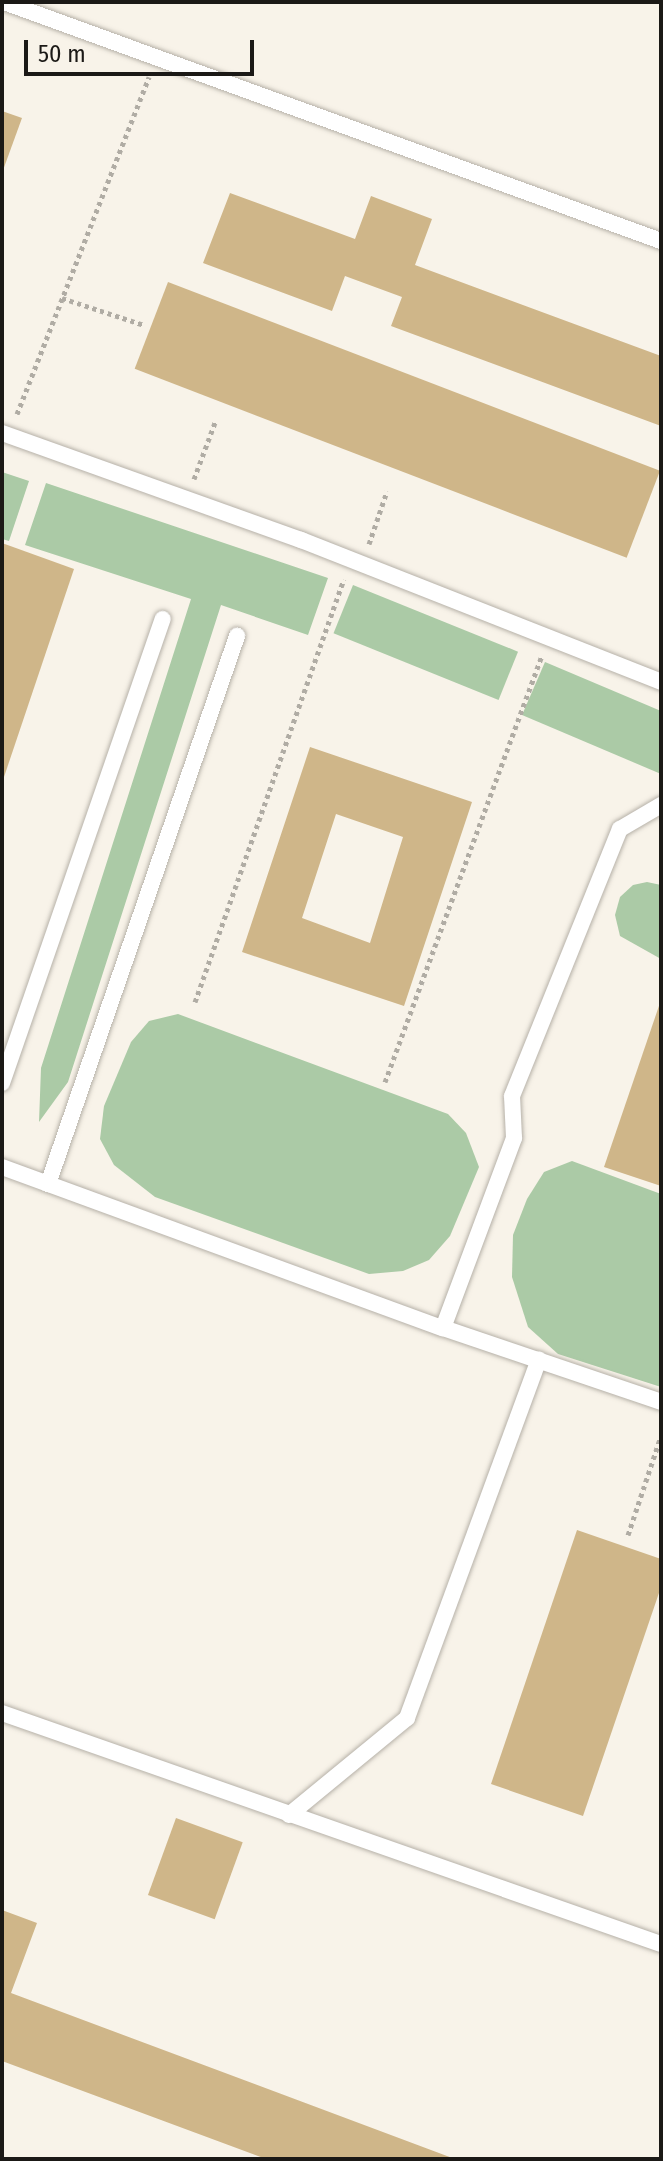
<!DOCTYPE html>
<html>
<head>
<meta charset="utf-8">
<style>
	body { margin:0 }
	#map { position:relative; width:663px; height:2161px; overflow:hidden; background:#f8f3e9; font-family:"Fira Sans Condensed",sans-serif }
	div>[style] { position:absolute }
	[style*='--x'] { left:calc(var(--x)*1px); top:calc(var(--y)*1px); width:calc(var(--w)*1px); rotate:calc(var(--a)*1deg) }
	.green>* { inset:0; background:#abcaa6; transform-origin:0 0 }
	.building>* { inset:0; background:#cfb689; transform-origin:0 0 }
	.path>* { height:5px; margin-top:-2.5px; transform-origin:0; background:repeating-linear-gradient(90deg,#b0aca4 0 4px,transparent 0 8px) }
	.roads { filter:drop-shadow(0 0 2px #b6b1a8) drop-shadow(0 0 2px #b6b1a8) }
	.service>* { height:16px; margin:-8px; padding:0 8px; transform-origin:8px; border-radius:8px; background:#fff }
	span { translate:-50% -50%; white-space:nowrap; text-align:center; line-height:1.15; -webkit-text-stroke:6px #f8f3e9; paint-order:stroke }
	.frame { position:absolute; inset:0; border:4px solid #1b1916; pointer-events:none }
	.scale { position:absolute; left:24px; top:40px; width:230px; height:36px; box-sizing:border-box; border:4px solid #1b1916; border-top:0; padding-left:10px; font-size:24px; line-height:28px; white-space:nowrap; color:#1b1916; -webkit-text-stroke:6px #f8f3e9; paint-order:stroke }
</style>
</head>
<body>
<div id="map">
	<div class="green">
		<div style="clip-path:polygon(2px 472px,29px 481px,9px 541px,2px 539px)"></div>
		<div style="clip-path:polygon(46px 483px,328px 578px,308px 635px,221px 605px,68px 1082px,39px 1122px,41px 1068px,191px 599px,25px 545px)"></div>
		<div style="left:353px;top:585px;width:178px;height:52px;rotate:22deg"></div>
		<div style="clip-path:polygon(545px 662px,661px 711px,661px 774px,522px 715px)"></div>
		<div style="clip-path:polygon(647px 882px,661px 885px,661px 959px,620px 936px,615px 915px,620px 897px,633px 885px)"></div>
		<div style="clip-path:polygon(178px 1014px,448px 1114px,466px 1133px,479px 1167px,450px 1236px,429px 1260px,403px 1271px,369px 1274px,155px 1197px,114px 1165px,100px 1139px,104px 1106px,131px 1042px,149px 1021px)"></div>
		<div style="clip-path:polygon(572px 1161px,661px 1194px,661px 1387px,558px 1354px,528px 1327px,512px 1277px,513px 1235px,527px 1199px,544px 1172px)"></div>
	</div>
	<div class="building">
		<div style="clip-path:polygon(2px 111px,22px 118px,2px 173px)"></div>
		<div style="clip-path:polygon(230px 193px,355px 239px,371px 196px,432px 219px,415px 265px,661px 356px,661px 426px,391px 326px,402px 297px,345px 276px,332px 311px,203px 263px)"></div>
		<div style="left:168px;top:282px;width:527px;height:93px;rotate:21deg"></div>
		<div style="clip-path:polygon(2px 543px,74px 569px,3px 780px,2px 780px)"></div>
		<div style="clip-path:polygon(evenodd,310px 747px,472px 802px,404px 1006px,242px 952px,310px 747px,336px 814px,403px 837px,370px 943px,302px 918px,336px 814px)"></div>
		<div style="clip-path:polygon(661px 1000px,661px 1186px,604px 1167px)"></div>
		<div style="clip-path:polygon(577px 1530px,661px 1559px,661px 1587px,583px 1816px,491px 1784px)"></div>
		<div style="left:176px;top:1818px;width:71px;height:82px;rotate:20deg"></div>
		<div style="clip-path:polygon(2px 1910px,37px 1923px,11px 1993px,455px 2159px,266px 2159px,2px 2061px)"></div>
	</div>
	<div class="path">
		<div style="--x:62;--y:298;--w:86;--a:18.2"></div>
		<div style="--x:17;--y:414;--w:362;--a:-68.6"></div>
		<div style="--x:194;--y:479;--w:63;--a:-69.6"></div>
		<div style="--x:369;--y:544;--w:56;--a:-71.2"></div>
		<div style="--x:195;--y:1002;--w:448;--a:-70.6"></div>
		<div style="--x:385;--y:1082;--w:453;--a:-69.8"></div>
		<div style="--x:628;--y:1535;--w:104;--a:-71.6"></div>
	</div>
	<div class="roads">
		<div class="service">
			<div style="--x:4;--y:2;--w:699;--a:19.99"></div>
			<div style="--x:2;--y:433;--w:318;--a:19.7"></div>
			<div style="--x:301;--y:540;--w:387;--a:21.5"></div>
			<div style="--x:2;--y:1083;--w:491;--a:-70.9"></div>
			<div style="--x:2;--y:1167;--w:469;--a:20.1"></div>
			<div style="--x:443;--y:1328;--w:230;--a:18.7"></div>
			<div style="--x:48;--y:1184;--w:580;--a:-70.97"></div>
			<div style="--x:443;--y:1328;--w:203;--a:-69.5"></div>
			<div style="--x:514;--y:1138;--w:42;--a:-92.7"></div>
			<div style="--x:512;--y:1096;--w:288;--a:-68"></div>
			<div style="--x:620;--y:829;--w:48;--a:-30.3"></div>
			<div style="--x:2;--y:1713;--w:698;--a:19.32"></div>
			<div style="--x:289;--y:1815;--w:153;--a:-39.4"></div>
			<div style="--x:407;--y:1718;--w:382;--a:-69.8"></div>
		</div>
	</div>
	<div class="frame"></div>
	<div class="scale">50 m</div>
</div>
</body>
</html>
